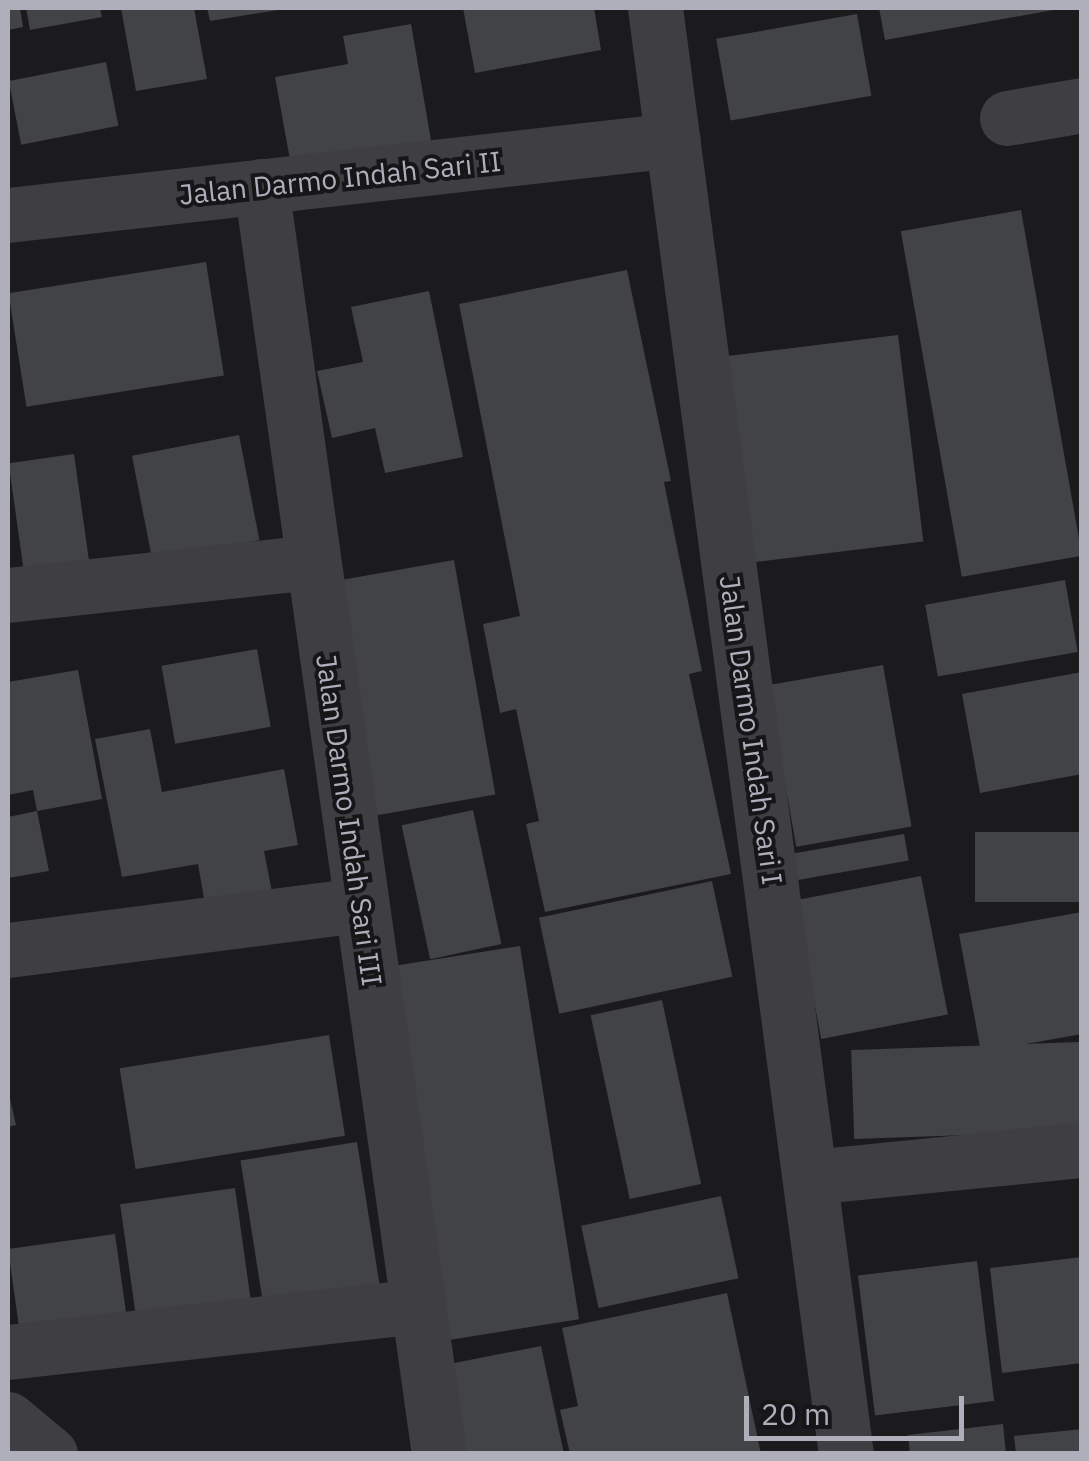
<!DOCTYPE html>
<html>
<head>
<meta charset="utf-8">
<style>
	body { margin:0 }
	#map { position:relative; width:1089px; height:1461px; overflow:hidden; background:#1b1a1c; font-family:"IBM Plex Sans",sans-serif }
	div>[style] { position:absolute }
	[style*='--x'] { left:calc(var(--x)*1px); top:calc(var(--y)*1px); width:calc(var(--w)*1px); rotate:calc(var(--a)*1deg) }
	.building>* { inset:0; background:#424346; transform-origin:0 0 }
	.minor>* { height:55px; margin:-27.5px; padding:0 27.5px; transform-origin:27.5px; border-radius:27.5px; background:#3e3e43 }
	.tertiary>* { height:55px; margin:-27.5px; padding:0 27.5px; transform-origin:27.5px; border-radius:27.5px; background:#3e3e43 }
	span { translate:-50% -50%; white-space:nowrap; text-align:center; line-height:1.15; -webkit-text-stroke:8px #161517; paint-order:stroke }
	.street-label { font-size:28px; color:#aeafbb }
	.frame { position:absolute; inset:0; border:10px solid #aeafbb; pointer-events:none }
	.scale { position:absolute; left:744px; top:1396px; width:220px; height:45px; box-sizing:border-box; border:5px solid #aeafbb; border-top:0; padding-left:12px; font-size:30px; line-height:35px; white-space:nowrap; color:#aeafbb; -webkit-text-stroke:8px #161517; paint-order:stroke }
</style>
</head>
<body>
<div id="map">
	<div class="building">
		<div style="clip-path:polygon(8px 8px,20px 8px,23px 27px,8px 30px)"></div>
		<div style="clip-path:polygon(26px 8px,100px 8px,102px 17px,30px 30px)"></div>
		<div style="clip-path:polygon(121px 8px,194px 8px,207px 79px,136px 91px)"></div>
		<div style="clip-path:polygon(207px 8px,278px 8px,278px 10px,210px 21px)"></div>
		<div style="clip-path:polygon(463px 8px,594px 8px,601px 50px,475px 73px)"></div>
		<div style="clip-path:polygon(879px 8px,1059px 8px,1059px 9px,885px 40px)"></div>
		<div style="left:857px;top:14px;width:83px;height:143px;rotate:80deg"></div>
		<div style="clip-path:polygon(411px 24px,432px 146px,292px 171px,275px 77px,348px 64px,343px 36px)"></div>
		<div style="left:106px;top:62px;width:65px;height:99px;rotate:79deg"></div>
		<div style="left:1021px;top:210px;width:351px;height:122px;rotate:80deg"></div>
		<div style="left:206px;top:262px;width:115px;height:200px;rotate:81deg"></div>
		<div style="clip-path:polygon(627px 270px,671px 481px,664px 482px,702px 671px,689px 674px,731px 874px,545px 912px,526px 824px,539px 821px,516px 709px,500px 713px,483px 624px,520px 616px,459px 304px)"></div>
		<div style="clip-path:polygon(429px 291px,463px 457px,385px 473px,375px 428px,332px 438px,317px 371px,363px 362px,351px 307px)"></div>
		<div style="left:898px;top:335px;width:208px;height:196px;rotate:83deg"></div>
		<div style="left:239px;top:435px;width:107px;height:109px;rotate:79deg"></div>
		<div style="left:74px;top:454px;width:120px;height:66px;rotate:82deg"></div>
		<div style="left:454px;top:560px;width:238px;height:139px;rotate:80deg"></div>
		<div style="left:1065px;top:580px;width:73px;height:142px;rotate:80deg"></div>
		<div style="left:257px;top:649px;width:79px;height:97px;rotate:80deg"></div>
		<div style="left:883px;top:665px;width:164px;height:117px;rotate:80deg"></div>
		<div style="clip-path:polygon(78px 670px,102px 799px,37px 811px,33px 790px,8px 795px,8px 682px)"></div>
		<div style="clip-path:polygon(1082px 672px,1082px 774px,980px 793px,962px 694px)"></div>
		<div style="clip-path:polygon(150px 729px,162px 792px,284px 769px,298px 845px,264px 851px,273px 897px,206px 910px,198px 864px,122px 877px,95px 739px)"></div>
		<div style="left:473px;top:810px;width:137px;height:73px;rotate:78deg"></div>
		<div style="clip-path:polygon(37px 811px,49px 871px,8px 878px,8px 817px)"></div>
		<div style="left:1082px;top:832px;width:70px;height:107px;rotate:90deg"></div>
		<div style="left:904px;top:834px;width:27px;height:124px;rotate:80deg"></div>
		<div style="left:921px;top:876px;width:141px;height:129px;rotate:79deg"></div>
		<div style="left:712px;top:881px;width:98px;height:177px;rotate:78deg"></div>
		<div style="clip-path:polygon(1082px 912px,1082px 1034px,981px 1052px,959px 934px)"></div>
		<div style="left:520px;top:946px;width:378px;height:130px;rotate:81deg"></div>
		<div style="left:662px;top:1000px;width:188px;height:73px;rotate:78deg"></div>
		<div style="left:329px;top:1035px;width:102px;height:212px;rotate:81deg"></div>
		<div style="left:1079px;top:1042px;width:89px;height:228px;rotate:88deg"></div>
		<div style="clip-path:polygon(8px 1090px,16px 1125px,8px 1127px)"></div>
		<div style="left:357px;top:1142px;width:159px;height:118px;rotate:81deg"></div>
		<div style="left:235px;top:1188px;width:115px;height:116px;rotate:82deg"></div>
		<div style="left:721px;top:1196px;width:84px;height:143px;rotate:78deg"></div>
		<div style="left:115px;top:1234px;width:87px;height:108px;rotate:82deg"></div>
		<div style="clip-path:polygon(1082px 1257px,1082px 1363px,1002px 1373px,990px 1268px)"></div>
		<div style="left:977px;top:1261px;width:141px;height:120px;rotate:83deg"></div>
		<div style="clip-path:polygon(727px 1293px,761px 1454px,570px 1454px,560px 1410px,578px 1406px,562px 1328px)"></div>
		<div style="clip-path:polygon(541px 1346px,564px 1454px,463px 1454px,444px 1365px)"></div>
		<div style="clip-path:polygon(1003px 1424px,1006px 1454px,910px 1454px,908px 1435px)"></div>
		<div style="clip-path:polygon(1082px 1429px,1082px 1454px,1016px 1454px,1014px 1436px)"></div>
	</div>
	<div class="minor">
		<div style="--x:1007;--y:118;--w:76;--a:-9.8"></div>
		<div style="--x:261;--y:186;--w:1280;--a:82.01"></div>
		<div style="--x:8;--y:215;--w:669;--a:-6.43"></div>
		<div style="--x:8;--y:595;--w:307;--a:-6.2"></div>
		<div style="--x:8;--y:950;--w:356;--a:-7.3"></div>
		<div style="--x:810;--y:1177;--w:273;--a:-5.7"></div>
		<div style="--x:8;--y:1352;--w:413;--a:-6.4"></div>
		<div style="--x:8;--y:1419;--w:55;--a:39.8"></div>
	</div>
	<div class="tertiary">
		<div style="--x:655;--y:8;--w:1459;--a:82.48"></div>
	</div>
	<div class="street-label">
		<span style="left:340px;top:178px;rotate:-6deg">Jalan Darmo Indah Sari II</span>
		<span style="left:751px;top:730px;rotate:82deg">Jalan Darmo Indah Sari I</span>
		<span style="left:349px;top:820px;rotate:82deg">Jalan Darmo Indah Sari III</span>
	</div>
	<div class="frame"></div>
	<div class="scale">20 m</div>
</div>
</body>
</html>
